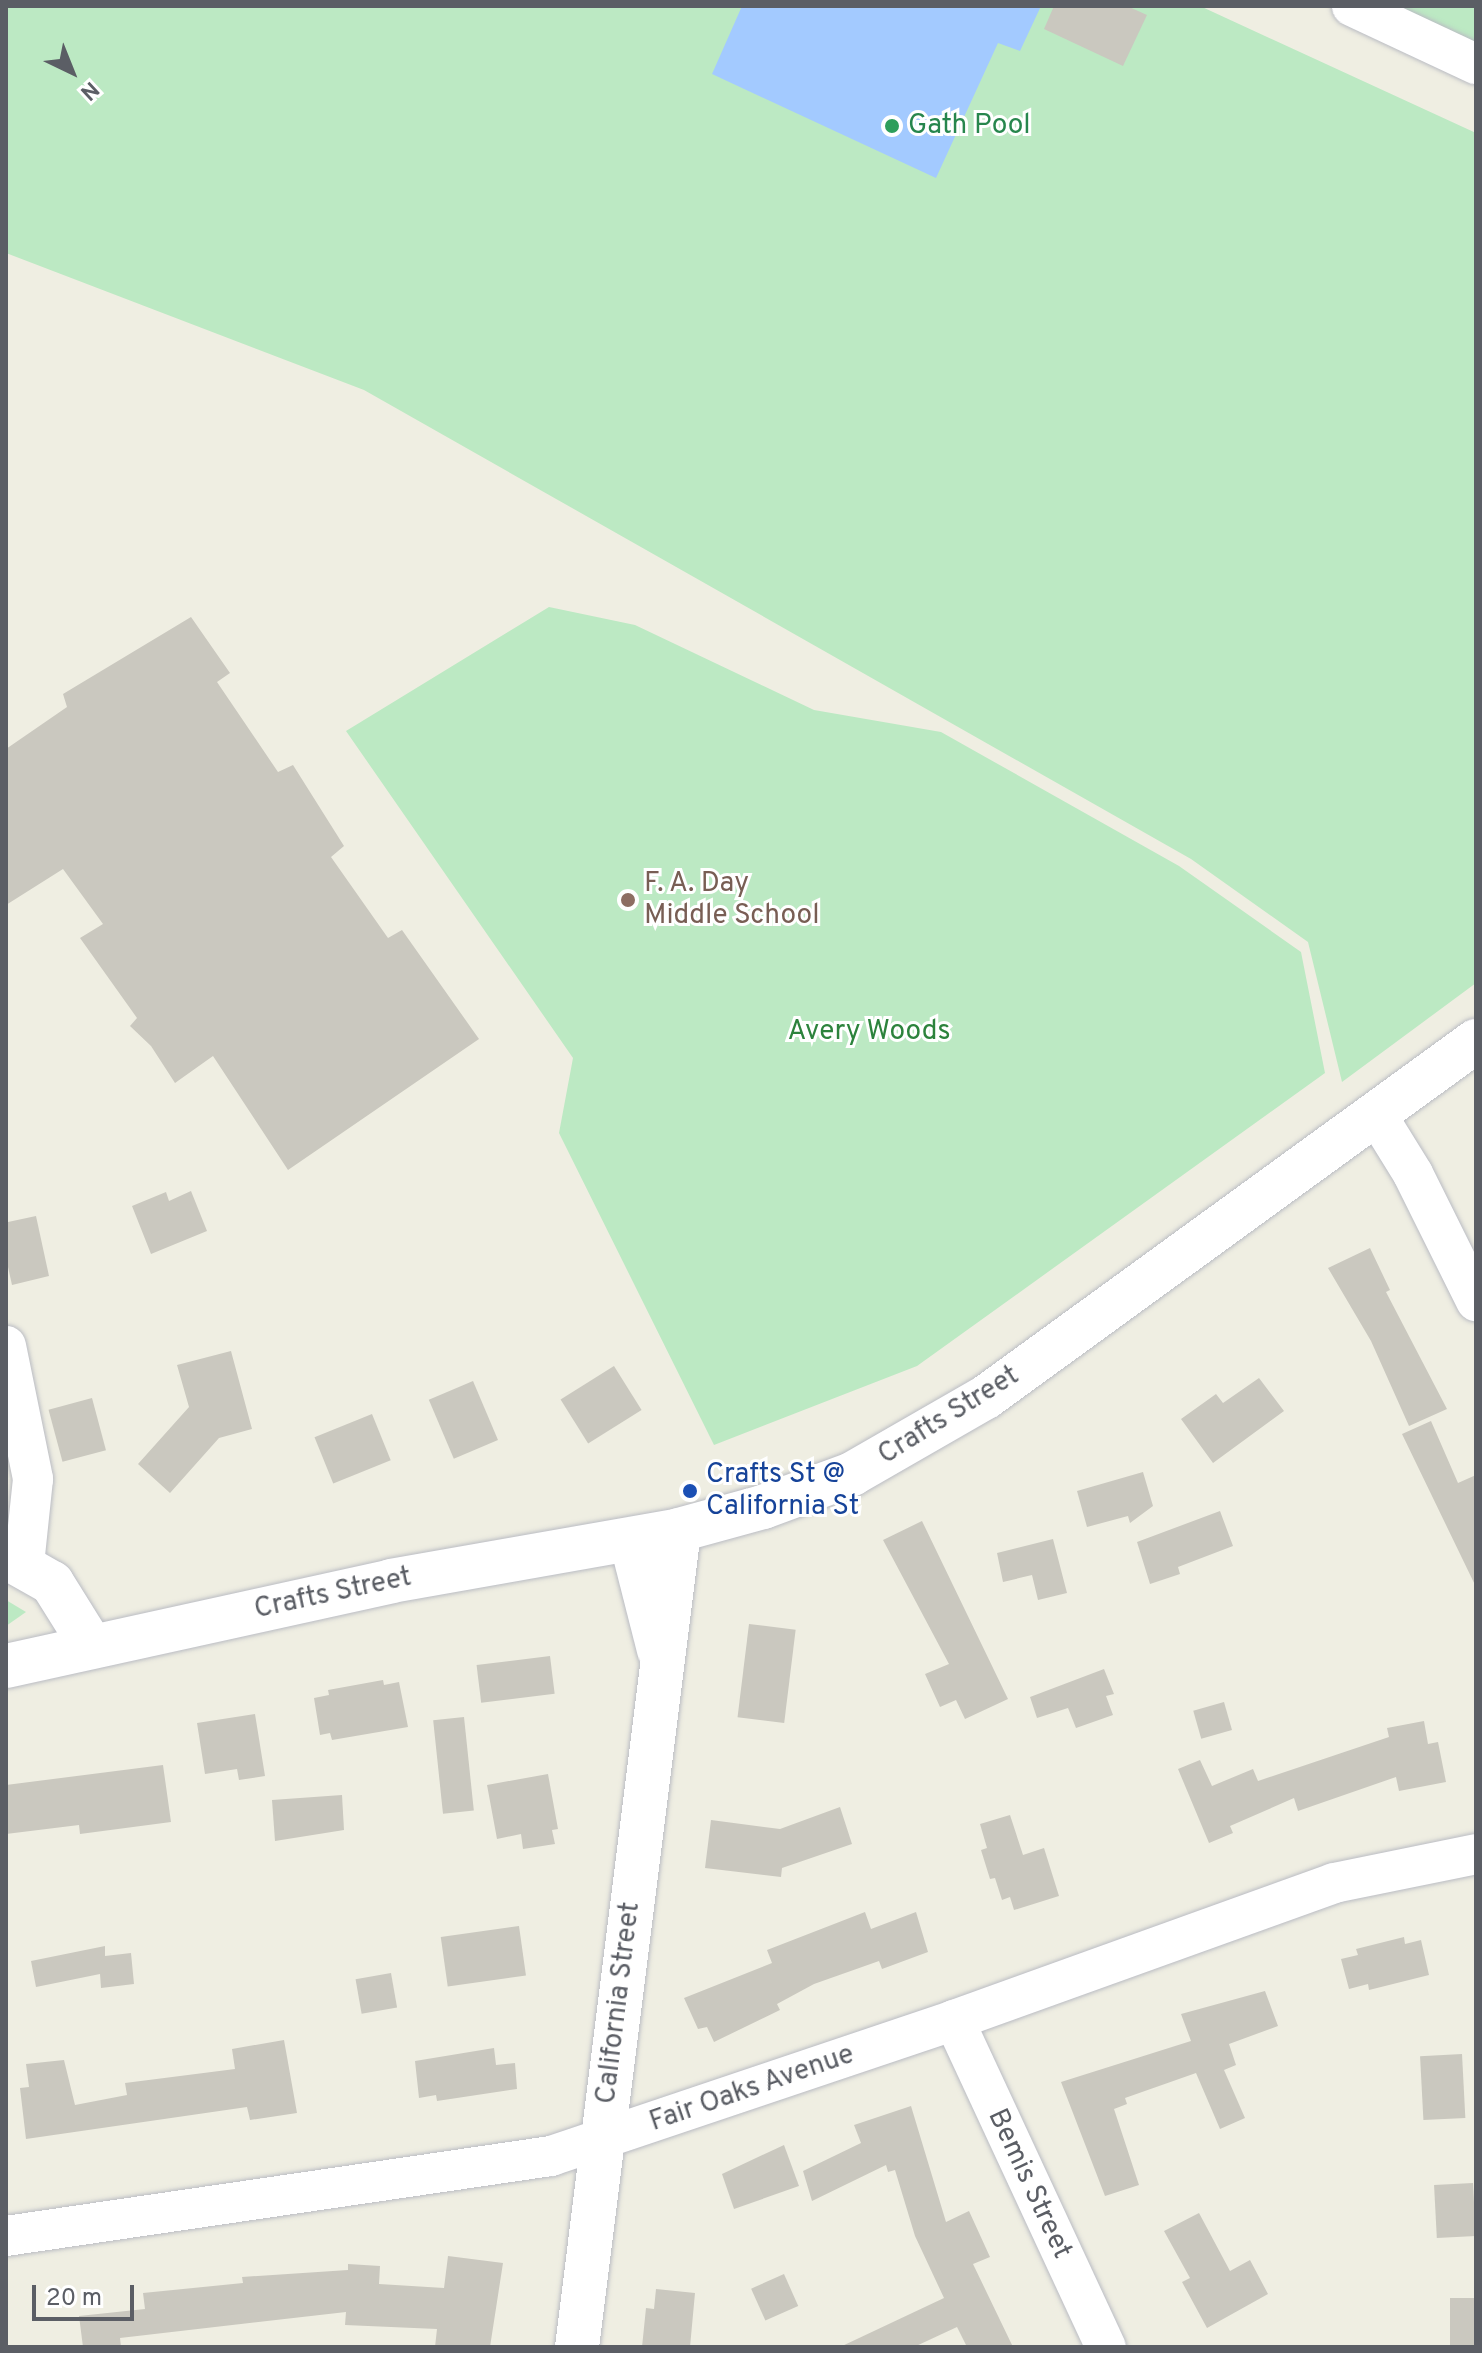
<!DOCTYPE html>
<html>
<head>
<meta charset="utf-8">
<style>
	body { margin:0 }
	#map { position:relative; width:1482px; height:2353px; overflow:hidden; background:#efeee2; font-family:Overpass,sans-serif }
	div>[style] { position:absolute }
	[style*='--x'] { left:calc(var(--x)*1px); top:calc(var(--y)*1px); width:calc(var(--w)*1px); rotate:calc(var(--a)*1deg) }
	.green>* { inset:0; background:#bce9c3 }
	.water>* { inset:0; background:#a3caff }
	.building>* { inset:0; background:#cac8bf; transform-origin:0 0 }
	.roads { filter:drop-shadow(0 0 2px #babcc3) drop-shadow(0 0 2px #babcc3) }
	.street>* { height:40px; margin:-20px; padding:0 20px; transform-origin:20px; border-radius:20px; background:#fff }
	.secondary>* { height:44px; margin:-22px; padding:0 22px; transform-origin:22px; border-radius:22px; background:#fff }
	.dots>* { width:22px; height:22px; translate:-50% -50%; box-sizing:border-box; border:4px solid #fff; border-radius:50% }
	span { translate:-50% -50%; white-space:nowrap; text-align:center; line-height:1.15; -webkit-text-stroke:6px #fff; paint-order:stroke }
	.leisure-label { font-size:28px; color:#27864d }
	.left { translate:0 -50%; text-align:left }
	.education-label { font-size:28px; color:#785e54 }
	.park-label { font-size:28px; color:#2c833c }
	.street-label { font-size:28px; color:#5b5e65 }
	.transit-label { font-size:28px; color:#164399 }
	.frame { position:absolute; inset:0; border:8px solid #5b5e65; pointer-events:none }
	.north { position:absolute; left:32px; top:32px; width:80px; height:80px; -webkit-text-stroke:6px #fff; paint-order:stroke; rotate:137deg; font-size:22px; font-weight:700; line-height:32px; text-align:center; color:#5b5e65 }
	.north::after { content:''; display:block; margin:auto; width:28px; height:36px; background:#5b5e65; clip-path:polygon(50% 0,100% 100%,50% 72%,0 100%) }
	.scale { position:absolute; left:32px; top:2285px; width:102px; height:36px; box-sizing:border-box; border:4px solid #5b5e65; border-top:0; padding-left:10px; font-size:24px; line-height:28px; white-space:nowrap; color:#5b5e65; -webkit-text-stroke:6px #fff; paint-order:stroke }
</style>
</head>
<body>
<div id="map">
	<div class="green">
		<div style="clip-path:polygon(6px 6px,1200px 6px,1476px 133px,1476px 983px,1342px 1082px,1308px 942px,1191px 859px,364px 390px,6px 253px)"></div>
		<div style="clip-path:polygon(1346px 6px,1476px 6px,1476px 67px)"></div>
		<div style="clip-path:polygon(549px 607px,635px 625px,814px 710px,941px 732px,1179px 866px,1301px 952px,1325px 1073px,917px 1366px,714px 1445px,559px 1133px,573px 1058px,346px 731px)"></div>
		<div style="clip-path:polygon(6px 1600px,26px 1612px,6px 1626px)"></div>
	</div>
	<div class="water">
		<div style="clip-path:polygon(742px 6px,1041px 6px,1020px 51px,998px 43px,936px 178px,712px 74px)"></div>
	</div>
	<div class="building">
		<div style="clip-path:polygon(1054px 6px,1127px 6px,1147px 15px,1123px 66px,1044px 29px)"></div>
		<div style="clip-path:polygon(191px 617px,230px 673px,217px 682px,278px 772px,293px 765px,344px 846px,331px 857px,388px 938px,402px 930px,479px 1039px,288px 1170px,213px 1056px,175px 1083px,151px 1046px,130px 1026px,137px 1018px,80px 938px,103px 924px,63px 869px,6px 905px,6px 749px,67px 707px,63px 694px)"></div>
		<div style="clip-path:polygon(191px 1191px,207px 1231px,151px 1254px,132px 1206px,166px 1192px,169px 1201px)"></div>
		<div style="clip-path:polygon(36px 1216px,49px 1276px,12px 1285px,6px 1258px,8px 1222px)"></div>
		<div style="clip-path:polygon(1370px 1248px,1390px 1290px,1386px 1292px,1447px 1409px,1409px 1426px,1371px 1341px,1328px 1268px)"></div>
		<div style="clip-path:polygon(231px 1351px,252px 1429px,219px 1438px,170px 1493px,138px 1464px,189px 1407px,177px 1365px)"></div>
		<div style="left:614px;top:1366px;width:52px;height:63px;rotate:58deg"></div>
		<div style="clip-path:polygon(1259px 1378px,1284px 1411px,1213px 1463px,1181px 1419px,1216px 1394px,1223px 1403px)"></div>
		<div style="left:473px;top:1381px;width:64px;height:48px;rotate:67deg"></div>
		<div style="left:92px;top:1398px;width:54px;height:45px;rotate:75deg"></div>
		<div style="left:372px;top:1414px;width:50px;height:62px;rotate:68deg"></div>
		<div style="clip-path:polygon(1431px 1421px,1458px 1483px,1476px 1475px,1476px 1587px,1402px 1434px)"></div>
		<div style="clip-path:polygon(1143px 1472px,1153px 1506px,1130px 1523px,1128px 1516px,1087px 1527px,1077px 1491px)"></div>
		<div style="clip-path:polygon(1220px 1511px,1233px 1546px,1178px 1567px,1180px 1574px,1150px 1584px,1137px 1542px)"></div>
		<div style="clip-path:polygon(922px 1521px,1008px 1699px,965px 1719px,956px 1700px,940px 1707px,925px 1674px,949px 1664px,883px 1540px)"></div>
		<div style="clip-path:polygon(1053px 1539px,1067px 1593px,1038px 1600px,1032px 1575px,1003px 1582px,997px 1553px)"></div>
		<div style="left:749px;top:1624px;width:47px;height:94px;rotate:7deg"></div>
		<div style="left:550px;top:1656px;width:38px;height:74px;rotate:83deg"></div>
		<div style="clip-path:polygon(1104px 1669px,1114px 1694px,1106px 1696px,1113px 1715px,1076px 1728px,1068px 1708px,1037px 1718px,1030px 1697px)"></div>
		<div style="clip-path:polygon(383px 1680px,384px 1685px,399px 1682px,408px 1727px,332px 1740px,330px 1733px,320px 1735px,314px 1698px,329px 1695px,328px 1690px)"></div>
		<div style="left:1224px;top:1702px;width:29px;height:32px;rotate:74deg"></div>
		<div style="clip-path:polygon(255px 1714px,265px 1776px,239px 1780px,237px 1769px,205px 1774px,197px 1723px)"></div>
		<div style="left:464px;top:1717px;width:94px;height:31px;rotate:84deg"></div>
		<div style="clip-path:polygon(1424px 1721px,1428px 1744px,1438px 1742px,1446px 1782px,1399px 1791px,1396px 1777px,1298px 1811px,1294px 1798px,1230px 1826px,1233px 1833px,1209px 1843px,1178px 1769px,1200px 1760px,1212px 1786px,1253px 1769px,1258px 1781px,1389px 1737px,1387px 1728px)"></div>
		<div style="clip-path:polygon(163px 1765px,171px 1822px,80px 1834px,79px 1825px,6px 1834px,6px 1785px)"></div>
		<div style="clip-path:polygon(548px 1774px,558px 1829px,552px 1830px,555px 1844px,523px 1849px,521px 1834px,497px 1839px,487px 1785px)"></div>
		<div style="clip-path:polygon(342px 1795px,344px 1830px,275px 1841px,272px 1800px)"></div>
		<div style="clip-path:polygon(840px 1807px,852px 1844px,782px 1868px,781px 1877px,705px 1868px,711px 1820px,780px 1829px)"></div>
		<div style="clip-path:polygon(1010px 1815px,1023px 1855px,1044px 1848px,1059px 1896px,1014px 1910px,1010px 1897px,1002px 1900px,995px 1878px,990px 1879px,981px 1850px,987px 1848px,980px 1824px)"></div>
		<div style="clip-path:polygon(865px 1912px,871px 1929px,916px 1912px,928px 1952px,882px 1969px,879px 1961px,814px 1984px,777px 2004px,780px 2010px,714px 2042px,707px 2027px,698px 2029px,684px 1998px,772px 1963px,767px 1950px)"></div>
		<div style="left:519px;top:1926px;width:50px;height:79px;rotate:82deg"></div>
		<div style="clip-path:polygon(1404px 1937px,1405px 1944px,1421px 1940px,1429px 1975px,1369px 1990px,1368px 1984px,1349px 1989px,1341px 1959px,1358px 1955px,1356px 1949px)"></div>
		<div style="clip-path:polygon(105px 1946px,105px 1956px,131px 1953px,134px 1984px,101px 1988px,100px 1974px,36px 1987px,31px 1961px)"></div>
		<div style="left:391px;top:1973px;width:35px;height:36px;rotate:80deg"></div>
		<div style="clip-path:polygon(1265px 1991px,1278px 2026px,1229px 2044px,1236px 2065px,1224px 2070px,1245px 2118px,1220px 2129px,1196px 2073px,1125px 2098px,1127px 2104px,1114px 2109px,1139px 2185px,1105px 2196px,1061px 2082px,1191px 2041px,1181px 2014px)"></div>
		<div style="clip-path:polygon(284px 2040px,297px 2113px,250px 2120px,247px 2107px,26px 2139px,20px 2088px,29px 2087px,26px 2064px,64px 2060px,75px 2105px,127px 2095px,125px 2083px,235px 2069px,232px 2049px)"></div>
		<div style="clip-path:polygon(494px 2048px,496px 2065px,515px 2063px,517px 2089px,437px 2101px,436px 2095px,419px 2098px,415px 2061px)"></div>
		<div style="left:1462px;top:2054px;width:64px;height:42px;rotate:87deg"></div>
		<div style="clip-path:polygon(911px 2106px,946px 2222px,969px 2211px,990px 2257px,973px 2264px,1013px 2347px,967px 2347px,957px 2327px,914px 2347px,840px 2347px,944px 2298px,915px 2236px,895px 2170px,888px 2172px,886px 2165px,812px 2201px,803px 2171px,861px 2143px,854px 2125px)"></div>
		<div style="clip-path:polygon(784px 2145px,799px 2186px,734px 2209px,722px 2174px)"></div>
		<div style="left:1473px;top:2183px;width:53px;height:39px;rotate:87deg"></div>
		<div style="clip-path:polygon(1199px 2213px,1230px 2271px,1250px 2260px,1268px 2294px,1207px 2328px,1182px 2282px,1190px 2278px,1164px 2231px)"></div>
		<div style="clip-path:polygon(448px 2256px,503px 2263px,490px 2347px,435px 2347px,437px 2329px,345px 2325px,346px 2312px,120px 2338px,121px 2347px,83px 2347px,79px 2316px,145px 2309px,143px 2293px,243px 2283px,242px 2277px,348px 2270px,348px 2264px,380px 2266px,379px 2284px,444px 2288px)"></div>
		<div style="left:784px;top:2274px;width:35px;height:36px;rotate:66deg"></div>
		<div style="clip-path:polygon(656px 2289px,695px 2293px,690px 2347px,642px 2347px,646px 2308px,654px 2309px)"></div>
		<div style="left:1476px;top:2298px;width:49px;height:26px;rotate:90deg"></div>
	</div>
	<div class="roads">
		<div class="street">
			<div style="--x:1352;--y:6;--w:137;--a:25.1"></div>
			<div style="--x:1376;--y:1114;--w:70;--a:58.3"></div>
			<div style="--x:1413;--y:1174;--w:142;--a:63.6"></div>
			<div style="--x:6;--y:1346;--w:136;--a:78.5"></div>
			<div style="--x:33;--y:1479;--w:85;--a:96"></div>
			<div style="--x:954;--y:2020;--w:361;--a:65.1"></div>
			<div style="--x:6;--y:2236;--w:551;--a:-8.35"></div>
			<div style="--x:551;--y:2156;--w:425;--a:-18.6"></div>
			<div style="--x:954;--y:2020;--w:404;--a:-19.8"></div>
			<div style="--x:1334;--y:1883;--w:145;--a:-11.5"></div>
		</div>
		<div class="secondary">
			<div style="--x:631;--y:1540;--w:114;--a:75.7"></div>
			<div style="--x:6;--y:1557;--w:53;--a:29.5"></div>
			<div style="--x:52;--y:1583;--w:75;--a:58"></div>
			<div style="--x:6;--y:1666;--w:394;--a:-12.4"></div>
			<div style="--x:391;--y:1581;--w:292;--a:-10"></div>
			<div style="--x:679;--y:1530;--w:87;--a:-15.3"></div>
			<div style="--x:763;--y:1507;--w:95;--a:-20.3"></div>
			<div style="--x:852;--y:1474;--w:155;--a:-29.9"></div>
			<div style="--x:986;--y:1397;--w:606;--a:-36"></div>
			<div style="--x:577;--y:2347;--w:823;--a:-82.88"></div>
		</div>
	</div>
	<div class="dots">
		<div style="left:892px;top:126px;background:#2e9e5b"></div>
		<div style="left:628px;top:900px;background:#8d6e63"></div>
		<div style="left:690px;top:1491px;background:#1a4fb4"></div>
	</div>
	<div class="leisure-label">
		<span class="left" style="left:908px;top:126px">Gath Pool</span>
	</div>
	<div class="education-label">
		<span class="left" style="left:644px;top:900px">F. A. Day<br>Middle School</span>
	</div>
	<div class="park-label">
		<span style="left:869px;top:1032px">Avery Woods</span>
	</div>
	<div class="street-label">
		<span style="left:949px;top:1416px;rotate:-32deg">Crafts Street</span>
		<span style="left:333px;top:1594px;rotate:-12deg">Crafts Street</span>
		<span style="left:619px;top:2003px;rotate:-83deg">California Street</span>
		<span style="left:752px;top:2089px;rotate:-19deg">Fair Oaks Avenue</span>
		<span style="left:1029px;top:2184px;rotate:65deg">Bemis Street</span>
	</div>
	<div class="transit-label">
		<span class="left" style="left:706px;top:1491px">Crafts St @<br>California St</span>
	</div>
	<div class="frame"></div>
	<div class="north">N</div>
	<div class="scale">20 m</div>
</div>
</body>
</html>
